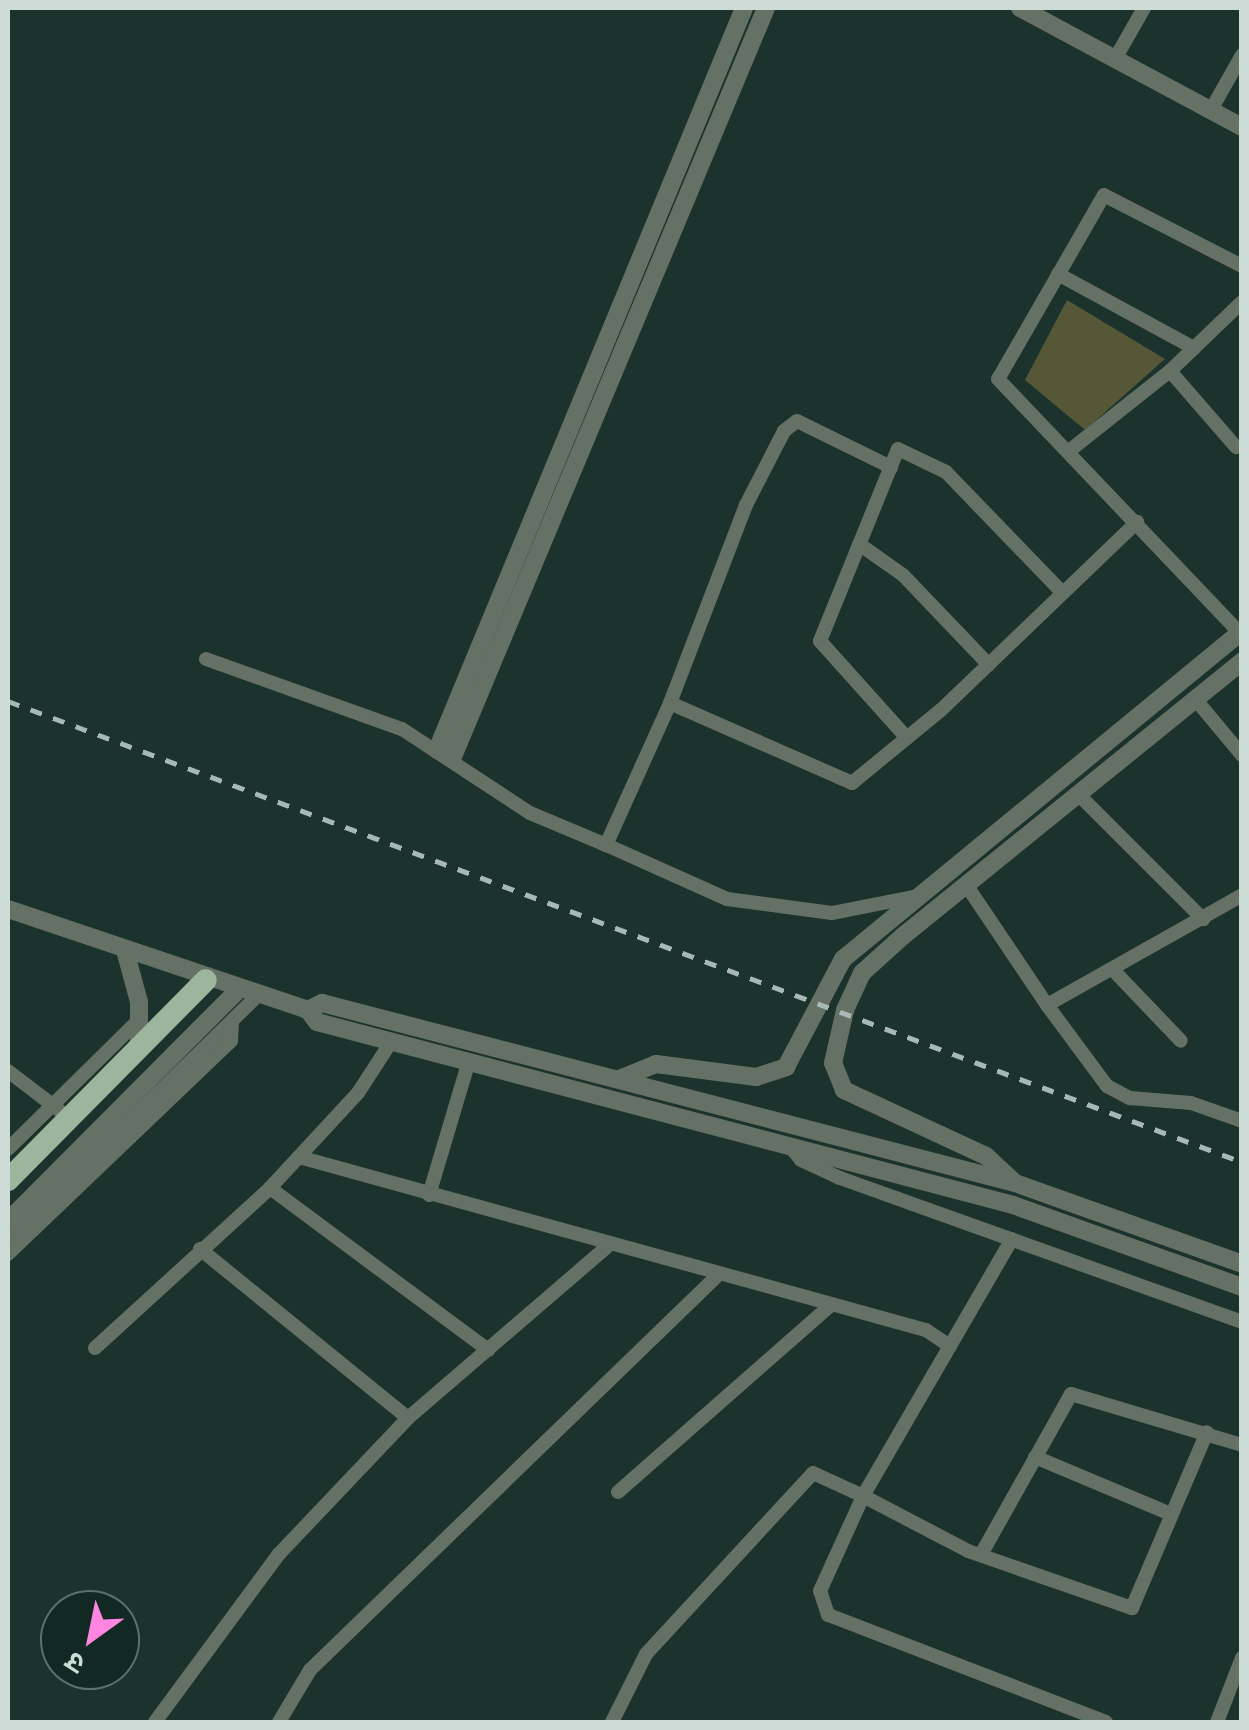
<!DOCTYPE html>
<html>
<head>
<meta charset="utf-8">
<style>
	body { margin:0 }
	#map { position:relative; width:1249px; height:1730px; overflow:hidden; background:#1b322d; font-family:Quicksand,"Noto Sans Devanagari",sans-serif }
	div>[style] { position:absolute }
	[style*='--x'] { left:calc(var(--x)*1px); top:calc(var(--y)*1px); width:calc(var(--w)*1px); rotate:calc(var(--a)*1deg) }
	.green>* { inset:0; background:#555737 }
	.minor>* { height:14px; margin:-7px; padding:0 7px; transform-origin:7px; border-radius:7px; background:#667165 }
	.tertiary>* { height:18px; margin:-9px; padding:0 9px; transform-origin:9px; border-radius:9px; background:#667165 }
	.primary>* { height:22px; margin:-11px; padding:0 11px; transform-origin:11px; border-radius:11px; background:#9db59c }
	.rail>* { height:5px; margin-top:-2.5px; transform-origin:0; background:repeating-linear-gradient(90deg,#a8b8b4 0 12px,transparent 0 24px) }
	span { translate:-50% -50%; white-space:nowrap; text-align:center; line-height:1.15; -webkit-text-stroke:8px #112823; paint-order:stroke }
	.frame { position:absolute; inset:0; border:10px solid #cedcd8; pointer-events:none }
	.north { position:absolute; left:40px; top:1590px; width:100px; height:100px; box-sizing:border-box; background:#112823; border:2px solid #5d706b; border-radius:50%; rotate:213deg; font-size:28px; font-weight:700; line-height:40px; text-align:center; color:#cedcd8 }
	.north::after { content:''; display:block; margin:auto; width:35px; height:45px; background:#fe85e0; clip-path:polygon(50% 0,100% 100%,50% 72%,0 100%) }
</style>
</head>
<body>
<div id="map">
	<div class="green">
		<div style="clip-path:polygon(1067px 300px,1165px 359px,1085px 430px,1025px 380px)"></div>
	</div>
	<div class="minor">
		<div style="--x:1115;--y:59;--w:59;--a:-60.4"></div>
		<div style="--x:1211;--y:110;--w:63;--a:-60.6"></div>
		<div style="--x:1242;--y:266;--w:155;--a:-152.8"></div>
		<div style="--x:1104;--y:195;--w:212;--a:119.9"></div>
		<div style="--x:998;--y:379;--w:354;--a:46.4"></div>
		<div style="--x:1058;--y:274;--w:155;--a:28.6"></div>
		<div style="--x:1170;--y:371;--w:100;--a:-43.8"></div>
		<div style="--x:1069;--y:451;--w:129;--a:-38.4"></div>
		<div style="--x:1170;--y:371;--w:101;--a:49"></div>
		<div style="--x:859;--y:544;--w:54;--a:35.2"></div>
		<div style="--x:903;--y:575;--w:124;--a:46.3"></div>
		<div style="--x:206;--y:659;--w:208;--a:19.7"></div>
		<div style="--x:402;--y:729;--w:153;--a:33.3"></div>
		<div style="--x:530;--y:813;--w:82;--a:22.8"></div>
		<div style="--x:1196;--y:700;--w:72;--a:50.1"></div>
		<div style="--x:670;--y:703;--w:212;--a:-69"></div>
		<div style="--x:746;--y:505;--w:83;--a:-62.8"></div>
		<div style="--x:784;--y:431;--w:16;--a:-38"></div>
		<div style="--x:797;--y:421;--w:105;--a:26.1"></div>
		<div style="--x:907;--y:738;--w:130;--a:-131.9"></div>
		<div style="--x:820;--y:641;--w:207;--a:-67.9"></div>
		<div style="--x:898;--y:449;--w:53;--a:25.6"></div>
		<div style="--x:946;--y:472;--w:168;--a:46"></div>
		<div style="--x:1081;--y:797;--w:173;--a:45"></div>
		<div style="--x:967;--y:886;--w:143;--a:56.1"></div>
		<div style="--x:1047;--y:1005;--w:224;--a:-29.4"></div>
		<div style="--x:918;--y:896;--w:88;--a:168.8"></div>
		<div style="--x:832;--y:913;--w:106;--a:-172.4"></div>
		<div style="--x:727;--y:899;--w:133;--a:-155.9"></div>
		<div style="--x:606;--y:845;--w:156;--a:-65.7"></div>
		<div style="--x:670;--y:703;--w:199;--a:23.7"></div>
		<div style="--x:852;--y:783;--w:115;--a:-39.4"></div>
		<div style="--x:941;--y:710;--w:272;--a:-43.8"></div>
		<div style="--x:1115;--y:972;--w:95;--a:46.3"></div>
		<div style="--x:1047;--y:1005;--w:101;--a:53.5"></div>
		<div style="--x:1107;--y:1086;--w:26;--a:28"></div>
		<div style="--x:1130;--y:1098;--w:61;--a:4.7"></div>
		<div style="--x:1191;--y:1103;--w:54;--a:19.4"></div>
		<div style="--x:8;--y:1071;--w:64;--a:37.4"></div>
		<div style="--x:789;--y:1145;--w:19;--a:51"></div>
		<div style="--x:801;--y:1160;--w:43;--a:24.8"></div>
		<div style="--x:840;--y:1178;--w:427;--a:19.7"></div>
		<div style="--x:8;--y:1149;--w:185;--a:-44.6"></div>
		<div style="--x:299;--y:1157;--w:650;--a:15.43"></div>
		<div style="--x:926;--y:1330;--w:29;--a:34"></div>
		<div style="--x:270;--y:1188;--w:272;--a:36.6"></div>
		<div style="--x:429;--y:1195;--w:140;--a:-73.4"></div>
		<div style="--x:8;--y:1240;--w:349;--a:-44.4"></div>
		<div style="--x:200;--y:1249;--w:268;--a:39.1"></div>
		<div style="--x:8;--y:1254;--w:308;--a:-43.7"></div>
		<div style="--x:231;--y:1041;--w:19;--a:-87"></div>
		<div style="--x:95;--y:1348;--w:237;--a:-42.4"></div>
		<div style="--x:270;--y:1188;--w:129;--a:-47.2"></div>
		<div style="--x:358;--y:1093;--w:61;--a:-57.1"></div>
		<div style="--x:1035;--y:1457;--w:144;--a:22.8"></div>
		<div style="--x:618;--y:1492;--w:283;--a:-41.3"></div>
		<div style="--x:983;--y:1551;--w:180;--a:-60.7"></div>
		<div style="--x:1071;--y:1394;--w:178;--a:16.6"></div>
		<div style="--x:155;--y:1722;--w:209;--a:-53.6"></div>
		<div style="--x:279;--y:1554;--w:187;--a:-46.5"></div>
		<div style="--x:408;--y:1418;--w:262;--a:-40.7"></div>
		<div style="--x:279;--y:1722;--w:61;--a:-59.2"></div>
		<div style="--x:310;--y:1670;--w:568;--a:-44.07"></div>
		<div style="--x:612;--y:1722;--w:76;--a:-63.4"></div>
		<div style="--x:646;--y:1654;--w:246;--a:-47.3"></div>
		<div style="--x:813;--y:1473;--w:55;--a:24.7"></div>
		<div style="--x:863;--y:1496;--w:297;--a:-59.9"></div>
		<div style="--x:1106;--y:1722;--w:298;--a:-158.9"></div>
		<div style="--x:828;--y:1615;--w:25;--a:-108"></div>
		<div style="--x:820;--y:1591;--w:104;--a:-65.6"></div>
		<div style="--x:863;--y:1496;--w:119;--a:27.6"></div>
		<div style="--x:968;--y:1551;--w:174;--a:19.2"></div>
		<div style="--x:1132;--y:1608;--w:191;--a:-66.9"></div>
		<div style="--x:1217;--y:1722;--w:69;--a:-68.7"></div>
	</div>
	<div class="tertiary">
		<div style="--x:1020;--y:8;--w:252;--a:28.2"></div>
		<div style="--x:437;--y:750;--w:803;--a:-67.52"></div>
		<div style="--x:452;--y:759;--w:814;--a:-67.31"></div>
		<div style="--x:8;--y:909;--w:317;--a:18.6"></div>
		<div style="--x:308;--y:1010;--w:15;--a:53"></div>
		<div style="--x:317;--y:1022;--w:720;--a:14.73"></div>
		<div style="--x:1013;--y:1205;--w:243;--a:19.7"></div>
		<div style="--x:126;--y:954;--w:50;--a:74.8"></div>
		<div style="--x:139;--y:1002;--w:47;--a:90"></div>
		<div style="--x:308;--y:1010;--w:16;--a:-27"></div>
		<div style="--x:322;--y:1003;--w:716;--a:14.56"></div>
		<div style="--x:1015;--y:1183;--w:241;--a:19.6"></div>
		<div style="--x:619;--y:1079;--w:40;--a:-22"></div>
		<div style="--x:656;--y:1064;--w:101;--a:7.4"></div>
		<div style="--x:756;--y:1077;--w:32;--a:-18"></div>
		<div style="--x:786;--y:1067;--w:122;--a:-62.2"></div>
		<div style="--x:843;--y:959;--w:517;--a:-39.42"></div>
		<div style="--x:1014;--y:1182;--w:38;--a:-137"></div>
		<div style="--x:986;--y:1156;--w:157;--a:-155.1"></div>
		<div style="--x:844;--y:1090;--w:29;--a:-112"></div>
		<div style="--x:833;--y:1063;--w:54;--a:-77.2"></div>
		<div style="--x:845;--y:1010;--w:41;--a:-65.3"></div>
		<div style="--x:862;--y:973;--w:55;--a:-42.1"></div>
		<div style="--x:903;--y:936;--w:437;--a:-39"></div>
		<div style="--x:8;--y:1221;--w:326;--a:-45.1"></div>
	</div>
	<div class="primary">
		<div style="--x:8;--y:1180;--w:281;--a:-45.3"></div>
	</div>
	<div class="rail">
		<div style="--x:8;--y:701;--w:1317;--a:20.48"></div>
	</div>
	<div class="frame"></div>
	<div class="north">उ</div>
</div>
</body>
</html>
